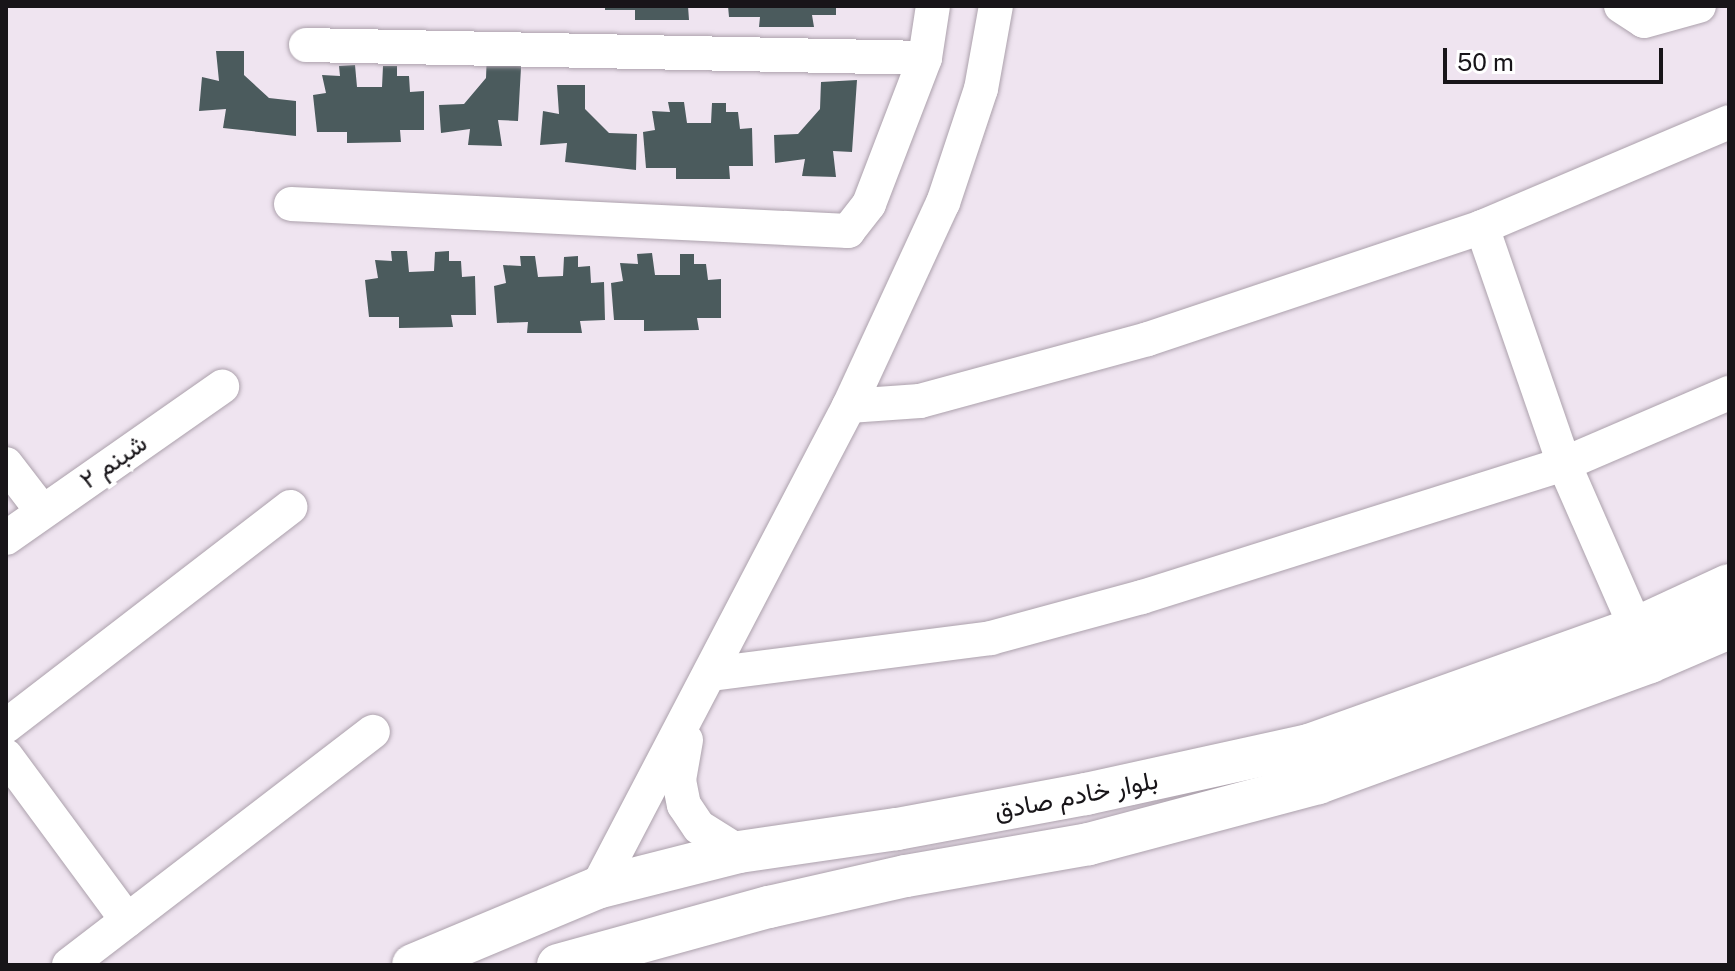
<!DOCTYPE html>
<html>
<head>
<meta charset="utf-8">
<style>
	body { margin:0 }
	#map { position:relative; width:1735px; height:971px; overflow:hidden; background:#efe4f0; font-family:"Public Sans",Vazirmatn,sans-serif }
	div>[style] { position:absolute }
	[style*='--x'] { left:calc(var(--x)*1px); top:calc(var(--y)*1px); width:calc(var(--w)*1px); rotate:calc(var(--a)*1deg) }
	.building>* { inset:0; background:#4b5b5d }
	.roads { filter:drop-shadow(0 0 2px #aca1ac) drop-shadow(0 0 2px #aca1ac) }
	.minor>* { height:34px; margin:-17px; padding:0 17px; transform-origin:17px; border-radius:17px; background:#fff }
	.major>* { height:42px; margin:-21px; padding:0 21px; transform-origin:21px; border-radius:21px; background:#fff }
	span { translate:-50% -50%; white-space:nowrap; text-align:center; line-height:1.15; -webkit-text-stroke:8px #fff; paint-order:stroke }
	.street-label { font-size:26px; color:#181519 }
	.frame { position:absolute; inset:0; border:8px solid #181519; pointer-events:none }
	.scale { position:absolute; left:1443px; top:48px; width:220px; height:36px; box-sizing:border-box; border:4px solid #181519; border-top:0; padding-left:10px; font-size:24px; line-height:28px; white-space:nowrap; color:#181519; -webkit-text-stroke:6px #fff; paint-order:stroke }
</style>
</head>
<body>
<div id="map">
	<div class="building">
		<div style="clip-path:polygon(605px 6px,688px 6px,689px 20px,635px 20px,635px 10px,605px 10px)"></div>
		<div style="clip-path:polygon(728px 6px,836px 6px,836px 15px,812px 15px,814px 27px,759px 27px,760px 17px,729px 17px)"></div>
		<div style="clip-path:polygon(522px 50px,518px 121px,498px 120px,502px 146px,468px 145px,470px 129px,441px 133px,439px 105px,464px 104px,486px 78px,487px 51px)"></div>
		<div style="clip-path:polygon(216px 51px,244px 51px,244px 75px,269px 98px,296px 101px,296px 136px,223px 128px,226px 109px,199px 111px,202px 77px,219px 81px)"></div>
		<div style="clip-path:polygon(355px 65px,357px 87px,382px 87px,383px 66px,397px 66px,397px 76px,409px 76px,410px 92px,424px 91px,424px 130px,400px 130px,401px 142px,347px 143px,347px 132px,317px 132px,313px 95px,326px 93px,322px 75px,340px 76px,339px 66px)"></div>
		<div style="clip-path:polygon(857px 80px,852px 152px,833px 151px,836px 177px,802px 176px,805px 159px,775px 163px,774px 135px,798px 134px,820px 109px,821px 82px)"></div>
		<div style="clip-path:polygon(557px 85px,585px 85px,585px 109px,609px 133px,637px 134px,636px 170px,565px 162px,567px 143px,540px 145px,543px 111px,559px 114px)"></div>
		<div style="clip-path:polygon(668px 102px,684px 102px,687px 123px,711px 123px,712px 103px,726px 103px,726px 112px,738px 112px,740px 129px,752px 128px,753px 166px,729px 166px,730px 179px,676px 179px,676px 168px,646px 168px,643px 132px,655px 130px,652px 111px,670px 112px)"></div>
		<div style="clip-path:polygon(391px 251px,407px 251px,409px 272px,434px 271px,435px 252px,449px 251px,449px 261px,461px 261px,462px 277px,475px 276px,476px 315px,451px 315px,453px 327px,399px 328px,399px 317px,369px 317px,365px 280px,378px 278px,375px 260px,392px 261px)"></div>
		<div style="clip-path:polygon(652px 253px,655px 275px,680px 275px,680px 254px,694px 254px,694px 264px,706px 264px,708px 280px,721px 279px,721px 318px,697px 318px,699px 330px,644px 331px,644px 320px,614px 320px,611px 283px,623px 281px,620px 263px,638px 264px,637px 254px)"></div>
		<div style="clip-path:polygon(520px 256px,535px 256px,538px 277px,563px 276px,564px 257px,578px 256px,578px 267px,590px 266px,591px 283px,604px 282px,605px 320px,580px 321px,582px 333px,527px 333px,528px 322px,497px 323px,494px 286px,506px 283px,503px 265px,521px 266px)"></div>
	</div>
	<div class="roads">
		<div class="minor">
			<div style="--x:1621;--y:6;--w:27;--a:33"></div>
			<div style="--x:1644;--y:21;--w:57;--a:-15.3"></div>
			<div style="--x:306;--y:45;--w:619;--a:1.2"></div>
			<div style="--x:291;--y:204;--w:558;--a:2.78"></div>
			<div style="--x:848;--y:231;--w:34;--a:-52"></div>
			<div style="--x:869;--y:204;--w:156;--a:-69"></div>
			<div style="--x:925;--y:58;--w:53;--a:-81.3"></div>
			<div style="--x:1482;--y:227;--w:251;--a:70.9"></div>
			<div style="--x:1564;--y:464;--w:179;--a:66.3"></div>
			<div style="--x:849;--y:406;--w:71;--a:-4"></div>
			<div style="--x:920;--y:401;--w:236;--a:-15.2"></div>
			<div style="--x:1148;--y:339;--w:352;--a:-18.5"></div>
			<div style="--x:1482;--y:227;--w:268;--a:-23"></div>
			<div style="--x:6;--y:464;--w:59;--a:52.5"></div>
			<div style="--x:6;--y:538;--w:264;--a:-35"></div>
			<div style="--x:711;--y:674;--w:282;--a:-7.3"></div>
			<div style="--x:991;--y:638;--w:156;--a:-15.2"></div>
			<div style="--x:1142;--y:597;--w:442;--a:-17.5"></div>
			<div style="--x:1564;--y:464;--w:180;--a:-23.3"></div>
			<div style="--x:6;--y:726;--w:359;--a:-37.6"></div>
			<div style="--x:686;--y:740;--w:41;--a:99.9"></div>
			<div style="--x:679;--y:780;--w:25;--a:79"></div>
			<div style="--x:684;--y:805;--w:27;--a:56"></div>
			<div style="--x:699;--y:827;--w:47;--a:32"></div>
			<div style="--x:6;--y:756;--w:204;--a:53.6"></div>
			<div style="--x:597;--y:888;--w:544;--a:-62.4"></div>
			<div style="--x:849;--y:406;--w:224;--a:-65.2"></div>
			<div style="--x:943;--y:203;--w:120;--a:-71.6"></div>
			<div style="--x:981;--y:89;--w:84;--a:-79.8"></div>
			<div style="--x:69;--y:965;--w:383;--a:-37.5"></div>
		</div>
		<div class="major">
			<div style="--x:413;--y:965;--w:199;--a:-22.7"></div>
			<div style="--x:597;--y:888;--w:146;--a:-14.2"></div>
			<div style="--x:739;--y:852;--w:160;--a:-8.3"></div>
			<div style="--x:897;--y:829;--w:192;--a:-10.5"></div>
			<div style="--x:1086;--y:794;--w:228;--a:-12.4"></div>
			<div style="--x:1309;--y:745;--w:347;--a:-19.7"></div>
			<div style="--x:1636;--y:628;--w:102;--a:-24.8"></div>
			<div style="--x:558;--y:965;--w:219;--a:-15.4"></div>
			<div style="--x:769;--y:907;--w:140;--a:-12.8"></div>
			<div style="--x:906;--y:876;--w:186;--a:-9.9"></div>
			<div style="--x:1089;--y:844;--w:237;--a:-14.9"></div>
			<div style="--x:1318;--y:783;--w:353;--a:-20"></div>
			<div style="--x:1650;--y:662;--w:86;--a:-23.3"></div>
		</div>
	</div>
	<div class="street-label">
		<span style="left:113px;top:461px;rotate:-35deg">شبنم ٢</span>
		<span style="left:1076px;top:795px;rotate:-11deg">بلوار خادم صادق</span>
	</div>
	<div class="frame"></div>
	<div class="scale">50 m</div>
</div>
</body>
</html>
